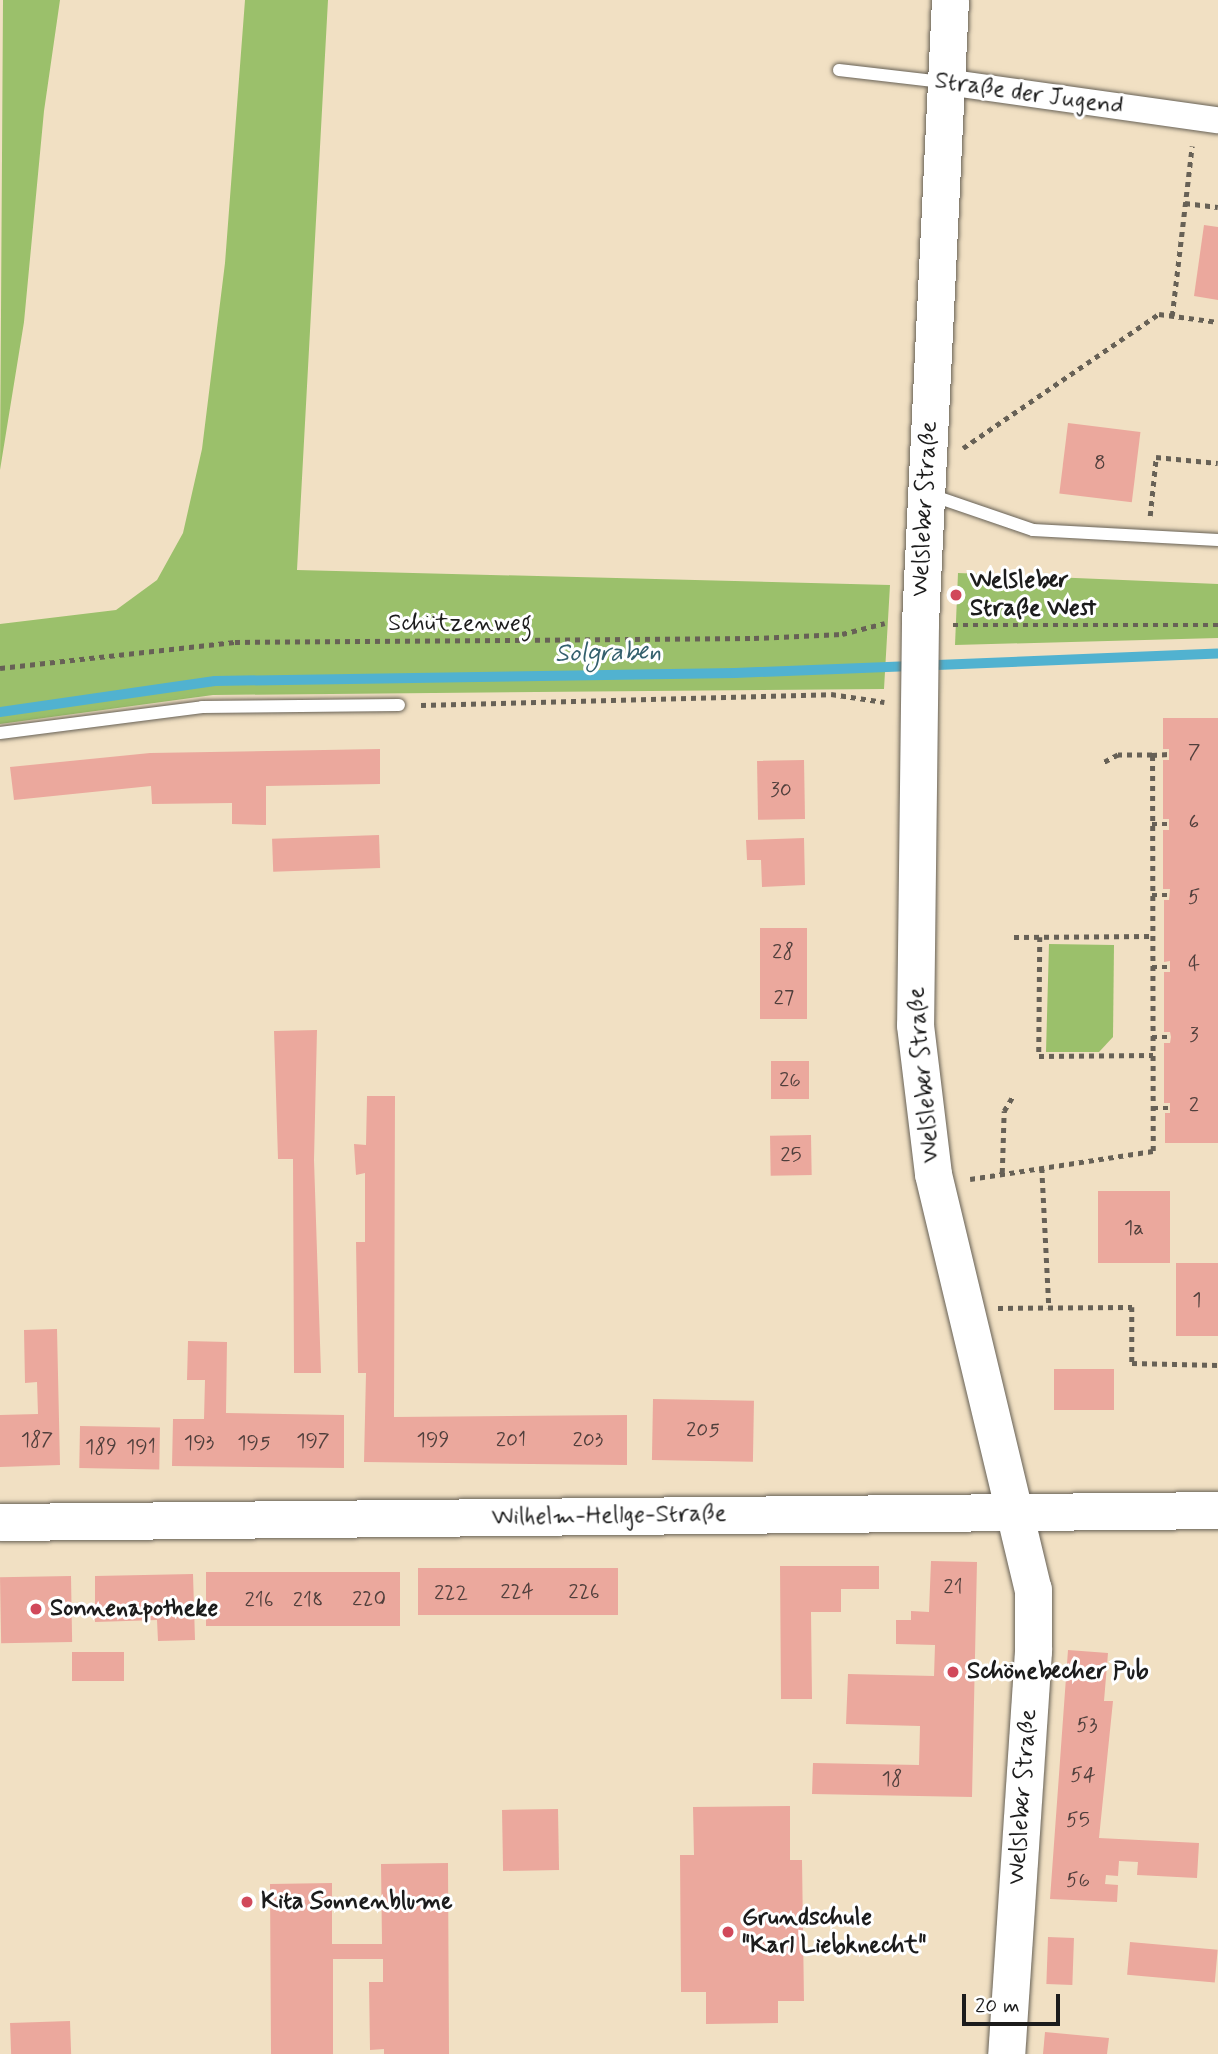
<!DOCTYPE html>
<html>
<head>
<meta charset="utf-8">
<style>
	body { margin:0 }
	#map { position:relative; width:1218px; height:2054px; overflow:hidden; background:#f1e0c3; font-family:Mynerve,sans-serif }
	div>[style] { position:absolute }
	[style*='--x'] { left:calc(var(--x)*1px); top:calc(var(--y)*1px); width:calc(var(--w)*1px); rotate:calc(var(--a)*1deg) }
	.green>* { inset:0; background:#9bc06b }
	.stream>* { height:10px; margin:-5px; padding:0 5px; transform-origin:5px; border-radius:5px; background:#51b2d0 }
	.building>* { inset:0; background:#eba89d; transform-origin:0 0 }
	.path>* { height:4.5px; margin-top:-2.25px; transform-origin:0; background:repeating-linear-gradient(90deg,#676156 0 5px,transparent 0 10px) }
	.roads { filter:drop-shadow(0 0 2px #676156) drop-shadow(0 0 2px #676156) }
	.lane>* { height:12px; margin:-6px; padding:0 6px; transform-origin:6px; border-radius:6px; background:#fff }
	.street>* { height:26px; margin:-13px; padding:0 13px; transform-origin:13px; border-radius:13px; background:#fff }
	.secondary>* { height:37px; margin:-18.5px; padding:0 18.5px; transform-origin:18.5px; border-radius:18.5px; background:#fff }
	.dots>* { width:19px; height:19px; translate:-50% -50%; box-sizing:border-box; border:4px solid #fff; border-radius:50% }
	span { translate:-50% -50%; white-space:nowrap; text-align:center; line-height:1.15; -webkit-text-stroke:6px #fff; paint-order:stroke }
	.number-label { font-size:21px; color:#503f3c }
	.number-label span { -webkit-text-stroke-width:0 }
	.street-label { font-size:24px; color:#1c1c1c }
	.poi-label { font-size:24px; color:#1c1c1c; font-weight:700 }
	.left { translate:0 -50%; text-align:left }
	.water-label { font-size:26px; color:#34606d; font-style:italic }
	.scale { position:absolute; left:962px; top:1994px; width:98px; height:32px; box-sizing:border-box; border:4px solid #1c1c1c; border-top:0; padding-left:9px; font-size:21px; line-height:24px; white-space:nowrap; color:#1c1c1c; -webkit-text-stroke:5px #fff; paint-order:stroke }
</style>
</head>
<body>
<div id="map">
	<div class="green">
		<div style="clip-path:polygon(3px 0,60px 0,44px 111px,24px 322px,0 470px)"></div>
		<div style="clip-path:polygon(245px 0,328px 0,297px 570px,890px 585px,884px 689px,213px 695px,0 724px,0 624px,116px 610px,157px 580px,183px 533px,202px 449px,225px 263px)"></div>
		<div style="clip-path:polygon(958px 573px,1218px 584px,1218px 638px,955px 645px)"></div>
		<div style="clip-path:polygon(1049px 944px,1114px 945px,1113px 1037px,1099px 1052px,1046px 1052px)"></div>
	</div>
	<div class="stream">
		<div style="--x:0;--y:712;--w:217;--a:-8.2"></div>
		<div style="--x:215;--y:681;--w:520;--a:-0.88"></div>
		<div style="--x:735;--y:673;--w:483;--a:-2.3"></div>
	</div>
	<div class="building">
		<div style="clip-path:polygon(1204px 225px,1218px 227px,1218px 300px,1194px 296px)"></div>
		<div style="left:1068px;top:423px;width:73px;height:71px;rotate:7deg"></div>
		<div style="clip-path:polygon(1163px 718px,1218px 718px,1218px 1143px,1165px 1143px,1165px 1113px,1170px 1113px,1170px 1103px,1164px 1103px,1164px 1043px,1170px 1043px,1171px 1037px,1170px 1032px,1164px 1032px,1164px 972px,1170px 972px,1170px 961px,1164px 962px,1164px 900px,1169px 900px,1170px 889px,1163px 889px,1163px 830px,1169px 830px,1169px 819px,1163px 819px,1163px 760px,1169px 760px,1169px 749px,1163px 749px)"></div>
		<div style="clip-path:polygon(380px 749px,380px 784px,266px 786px,266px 825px,232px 824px,232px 803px,152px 804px,151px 786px,14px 800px,10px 767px,150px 753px)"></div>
		<div style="left:804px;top:760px;width:59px;height:47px;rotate:89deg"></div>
		<div style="left:379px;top:835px;width:33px;height:107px;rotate:88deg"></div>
		<div style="clip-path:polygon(804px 838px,805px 885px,762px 887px,761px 860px,747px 860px,746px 840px)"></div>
		<div style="left:807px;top:928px;width:91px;height:47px;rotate:90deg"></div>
		<div style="clip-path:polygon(317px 1030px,314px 1160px,321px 1373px,294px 1373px,293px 1159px,278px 1159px,274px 1031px)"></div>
		<div style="left:771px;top:1061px;width:38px;height:38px"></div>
		<div style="clip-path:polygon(367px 1096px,395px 1096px,394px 1417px,627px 1415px,627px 1465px,364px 1462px,366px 1373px,358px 1373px,356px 1242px,365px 1242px,365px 1173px,356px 1175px,354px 1144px,366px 1145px)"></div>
		<div style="left:811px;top:1135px;width:40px;height:41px;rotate:89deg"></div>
		<div style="left:1170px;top:1191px;width:72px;height:72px;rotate:90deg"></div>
		<div style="left:1176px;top:1263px;width:42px;height:73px"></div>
		<div style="clip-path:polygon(57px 1329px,60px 1465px,0 1467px,0 1415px,38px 1414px,37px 1382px,25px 1383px,24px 1330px)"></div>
		<div style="clip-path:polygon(188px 1341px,227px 1342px,226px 1413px,344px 1415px,344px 1468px,172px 1466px,173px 1419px,204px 1419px,205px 1380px,187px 1380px)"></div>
		<div style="left:1054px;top:1369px;width:60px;height:41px"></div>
		<div style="left:653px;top:1399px;width:101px;height:61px;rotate:1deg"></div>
		<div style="left:80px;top:1426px;width:80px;height:42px;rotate:1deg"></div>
		<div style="clip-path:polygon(931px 1561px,977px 1562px,972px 1797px,812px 1794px,813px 1763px,919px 1765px,920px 1726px,846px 1724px,848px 1674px,934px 1676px,935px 1645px,896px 1644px,896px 1620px,911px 1620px,911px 1611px,929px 1612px)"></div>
		<div style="clip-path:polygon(780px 1566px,879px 1566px,879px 1589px,841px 1589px,841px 1612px,811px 1612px,812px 1699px,781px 1699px)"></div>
		<div style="left:618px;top:1568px;width:47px;height:200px;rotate:90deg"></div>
		<div style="left:400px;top:1572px;width:54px;height:194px;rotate:90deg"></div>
		<div style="clip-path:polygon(193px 1574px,195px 1640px,158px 1641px,157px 1620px,95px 1622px,95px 1576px)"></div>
		<div style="left:71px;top:1576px;width:66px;height:71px;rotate:89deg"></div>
		<div style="clip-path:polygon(1068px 1650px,1108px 1653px,1104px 1701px,1113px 1701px,1099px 1838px,1199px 1843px,1197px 1878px,1137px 1875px,1138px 1862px,1119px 1861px,1118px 1876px,1106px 1875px,1105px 1884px,1118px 1885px,1117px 1902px,1050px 1899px)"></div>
		<div style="left:72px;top:1652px;width:52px;height:29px"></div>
		<div style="clip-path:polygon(790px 1806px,790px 1860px,802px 1860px,804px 2001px,778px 2001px,778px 2023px,706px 2024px,706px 1992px,681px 1992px,680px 1855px,694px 1855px,693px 1807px)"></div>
		<div style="left:558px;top:1809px;width:61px;height:56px;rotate:89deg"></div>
		<div style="clip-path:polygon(448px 1863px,449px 2054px,384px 2054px,384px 2049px,370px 2050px,369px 1982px,383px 1982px,383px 1959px,333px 1959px,333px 2054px,271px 2054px,270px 1884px,332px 1883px,332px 1944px,382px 1944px,381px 1864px)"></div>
		<div style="left:1048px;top:1937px;width:26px;height:47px;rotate:2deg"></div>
		<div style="left:1130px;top:1942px;width:88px;height:33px;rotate:5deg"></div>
		<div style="left:70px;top:2021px;width:33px;height:60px;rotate:88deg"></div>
		<div style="clip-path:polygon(1045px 2032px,1109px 2038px,1107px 2054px,1043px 2054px)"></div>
	</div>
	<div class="path">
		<div style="--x:1185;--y:203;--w:33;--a:7"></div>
		<div style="--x:1172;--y:316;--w:171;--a:-83.3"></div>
		<div style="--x:963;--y:448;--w:237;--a:-34.4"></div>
		<div style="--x:1159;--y:314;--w:60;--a:7.7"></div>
		<div style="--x:1150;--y:516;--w:59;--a:-84.2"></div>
		<div style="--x:1156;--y:457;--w:62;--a:5.5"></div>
		<div style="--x:953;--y:625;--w:265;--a:0"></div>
		<div style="--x:0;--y:668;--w:236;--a:-6.3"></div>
		<div style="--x:235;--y:642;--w:519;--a:-0.44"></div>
		<div style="--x:754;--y:638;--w:88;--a:-2.6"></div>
		<div style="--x:842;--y:634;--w:44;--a:-14.3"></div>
		<div style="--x:421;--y:705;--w:410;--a:-1.5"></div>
		<div style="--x:831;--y:694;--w:54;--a:8.6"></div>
		<div style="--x:1152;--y:755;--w:17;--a:-3"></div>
		<div style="--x:1152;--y:824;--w:17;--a:0"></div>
		<div style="--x:1152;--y:895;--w:18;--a:0"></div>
		<div style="--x:1014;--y:937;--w:138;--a:-0.4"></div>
		<div style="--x:1040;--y:937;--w:119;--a:90.5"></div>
		<div style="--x:1039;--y:1056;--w:114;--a:-0.5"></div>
		<div style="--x:1152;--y:967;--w:18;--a:0"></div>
		<div style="--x:1152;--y:1037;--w:19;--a:0"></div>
		<div style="--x:1153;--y:1108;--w:17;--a:0"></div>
		<div style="--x:1042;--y:1168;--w:140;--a:87.1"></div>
		<div style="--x:1002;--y:1173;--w:62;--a:-88.2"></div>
		<div style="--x:1004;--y:1111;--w:17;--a:-59"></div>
		<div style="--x:970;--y:1179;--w:185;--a:-8.7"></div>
		<div style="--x:1153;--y:1151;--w:396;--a:-90.1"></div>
		<div style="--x:1152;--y:755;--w:34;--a:180"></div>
		<div style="--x:1118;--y:755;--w:17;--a:152"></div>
		<div style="--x:998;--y:1308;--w:134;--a:-0.4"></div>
		<div style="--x:1132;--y:1307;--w:56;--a:90"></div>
		<div style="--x:1132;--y:1363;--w:86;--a:1.3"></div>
	</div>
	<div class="roads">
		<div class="lane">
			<div style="--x:839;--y:70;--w:104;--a:6.6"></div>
			<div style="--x:928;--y:494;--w:111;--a:18.9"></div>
			<div style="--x:1033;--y:530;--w:185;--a:3.1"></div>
			<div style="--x:0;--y:733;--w:204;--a:-7.3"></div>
			<div style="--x:202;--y:707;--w:197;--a:-0.6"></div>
		</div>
		<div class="street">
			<div style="--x:946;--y:82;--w:275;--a:8"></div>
		</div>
		<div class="secondary">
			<div style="--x:950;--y:0;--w:624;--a:92.76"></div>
			<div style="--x:920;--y:623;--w:402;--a:90.7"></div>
			<div style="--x:915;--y:1025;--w:150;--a:83.1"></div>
			<div style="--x:933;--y:1174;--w:427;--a:76.5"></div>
			<div style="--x:1033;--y:1589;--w:62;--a:90"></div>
			<div style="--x:1033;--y:1651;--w:404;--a:93.8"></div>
			<div style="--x:0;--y:1522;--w:1218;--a:-0.56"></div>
		</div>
	</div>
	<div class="dots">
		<div style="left:956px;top:595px;background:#d1495b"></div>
		<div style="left:36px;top:1609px;background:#d1495b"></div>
		<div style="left:953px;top:1672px;background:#d1495b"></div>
		<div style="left:247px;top:1902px;background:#d1495b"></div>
		<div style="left:728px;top:1932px;background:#d1495b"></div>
	</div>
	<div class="number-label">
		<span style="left:1100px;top:463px">8</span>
		<span style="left:1194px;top:752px">7</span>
		<span style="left:781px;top:790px">30</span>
		<span style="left:1194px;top:822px">6</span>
		<span style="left:1194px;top:897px">5</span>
		<span style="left:783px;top:952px">28</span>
		<span style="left:1194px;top:964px">4</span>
		<span style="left:784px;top:998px">27</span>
		<span style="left:1194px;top:1035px">3</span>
		<span style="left:790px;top:1080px">26</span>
		<span style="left:1194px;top:1105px">2</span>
		<span style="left:791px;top:1155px">25</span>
		<span style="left:1134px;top:1228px">1a</span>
		<span style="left:1197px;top:1300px">1</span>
		<span style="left:703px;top:1430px">205</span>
		<span style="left:37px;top:1440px">187</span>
		<span style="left:433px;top:1440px">199</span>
		<span style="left:511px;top:1440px">201</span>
		<span style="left:588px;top:1440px">203</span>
		<span style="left:313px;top:1441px">197</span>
		<span style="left:199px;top:1443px">193</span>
		<span style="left:254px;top:1443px">195</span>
		<span style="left:101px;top:1447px">189</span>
		<span style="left:141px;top:1447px">191</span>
		<span style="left:953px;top:1587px">21</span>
		<span style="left:517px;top:1592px">224</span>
		<span style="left:584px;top:1592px">226</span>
		<span style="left:451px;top:1593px">222</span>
		<span style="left:369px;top:1599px">220</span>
		<span style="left:259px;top:1600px">216</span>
		<span style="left:308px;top:1600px">218</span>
		<span style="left:1087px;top:1725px">53</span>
		<span style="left:1083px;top:1775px">54</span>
		<span style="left:892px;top:1779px">18</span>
		<span style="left:1078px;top:1820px">55</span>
		<span style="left:1078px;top:1880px">56</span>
	</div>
	<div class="street-label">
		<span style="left:1029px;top:94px;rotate:8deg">Straße der Jugend</span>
		<span style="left:925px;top:509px;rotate:-87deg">Welsleber Straße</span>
		<span style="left:460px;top:624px">Schützenweg</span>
		<span style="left:924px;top:1075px;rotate:-95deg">Welsleber Straße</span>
		<span style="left:609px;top:1516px;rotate:-1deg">Wilhelm-Hellge-Straße</span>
		<span style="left:1023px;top:1797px;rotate:-86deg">Welsleber Straße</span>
	</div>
	<div class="poi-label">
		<span class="left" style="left:970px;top:595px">Welsleber<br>Straße West</span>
		<span class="left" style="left:50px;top:1609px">Sonnenapotheke</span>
		<span class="left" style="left:967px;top:1672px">Schönebecher Pub</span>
		<span class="left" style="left:261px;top:1902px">Kita Sonnenblume</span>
		<span class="left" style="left:742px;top:1932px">Grundschule<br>"Karl Liebknecht"</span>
	</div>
	<div class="water-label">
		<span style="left:608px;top:654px;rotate:-1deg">Solgraben</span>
	</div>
	<div class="scale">20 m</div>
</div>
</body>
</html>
